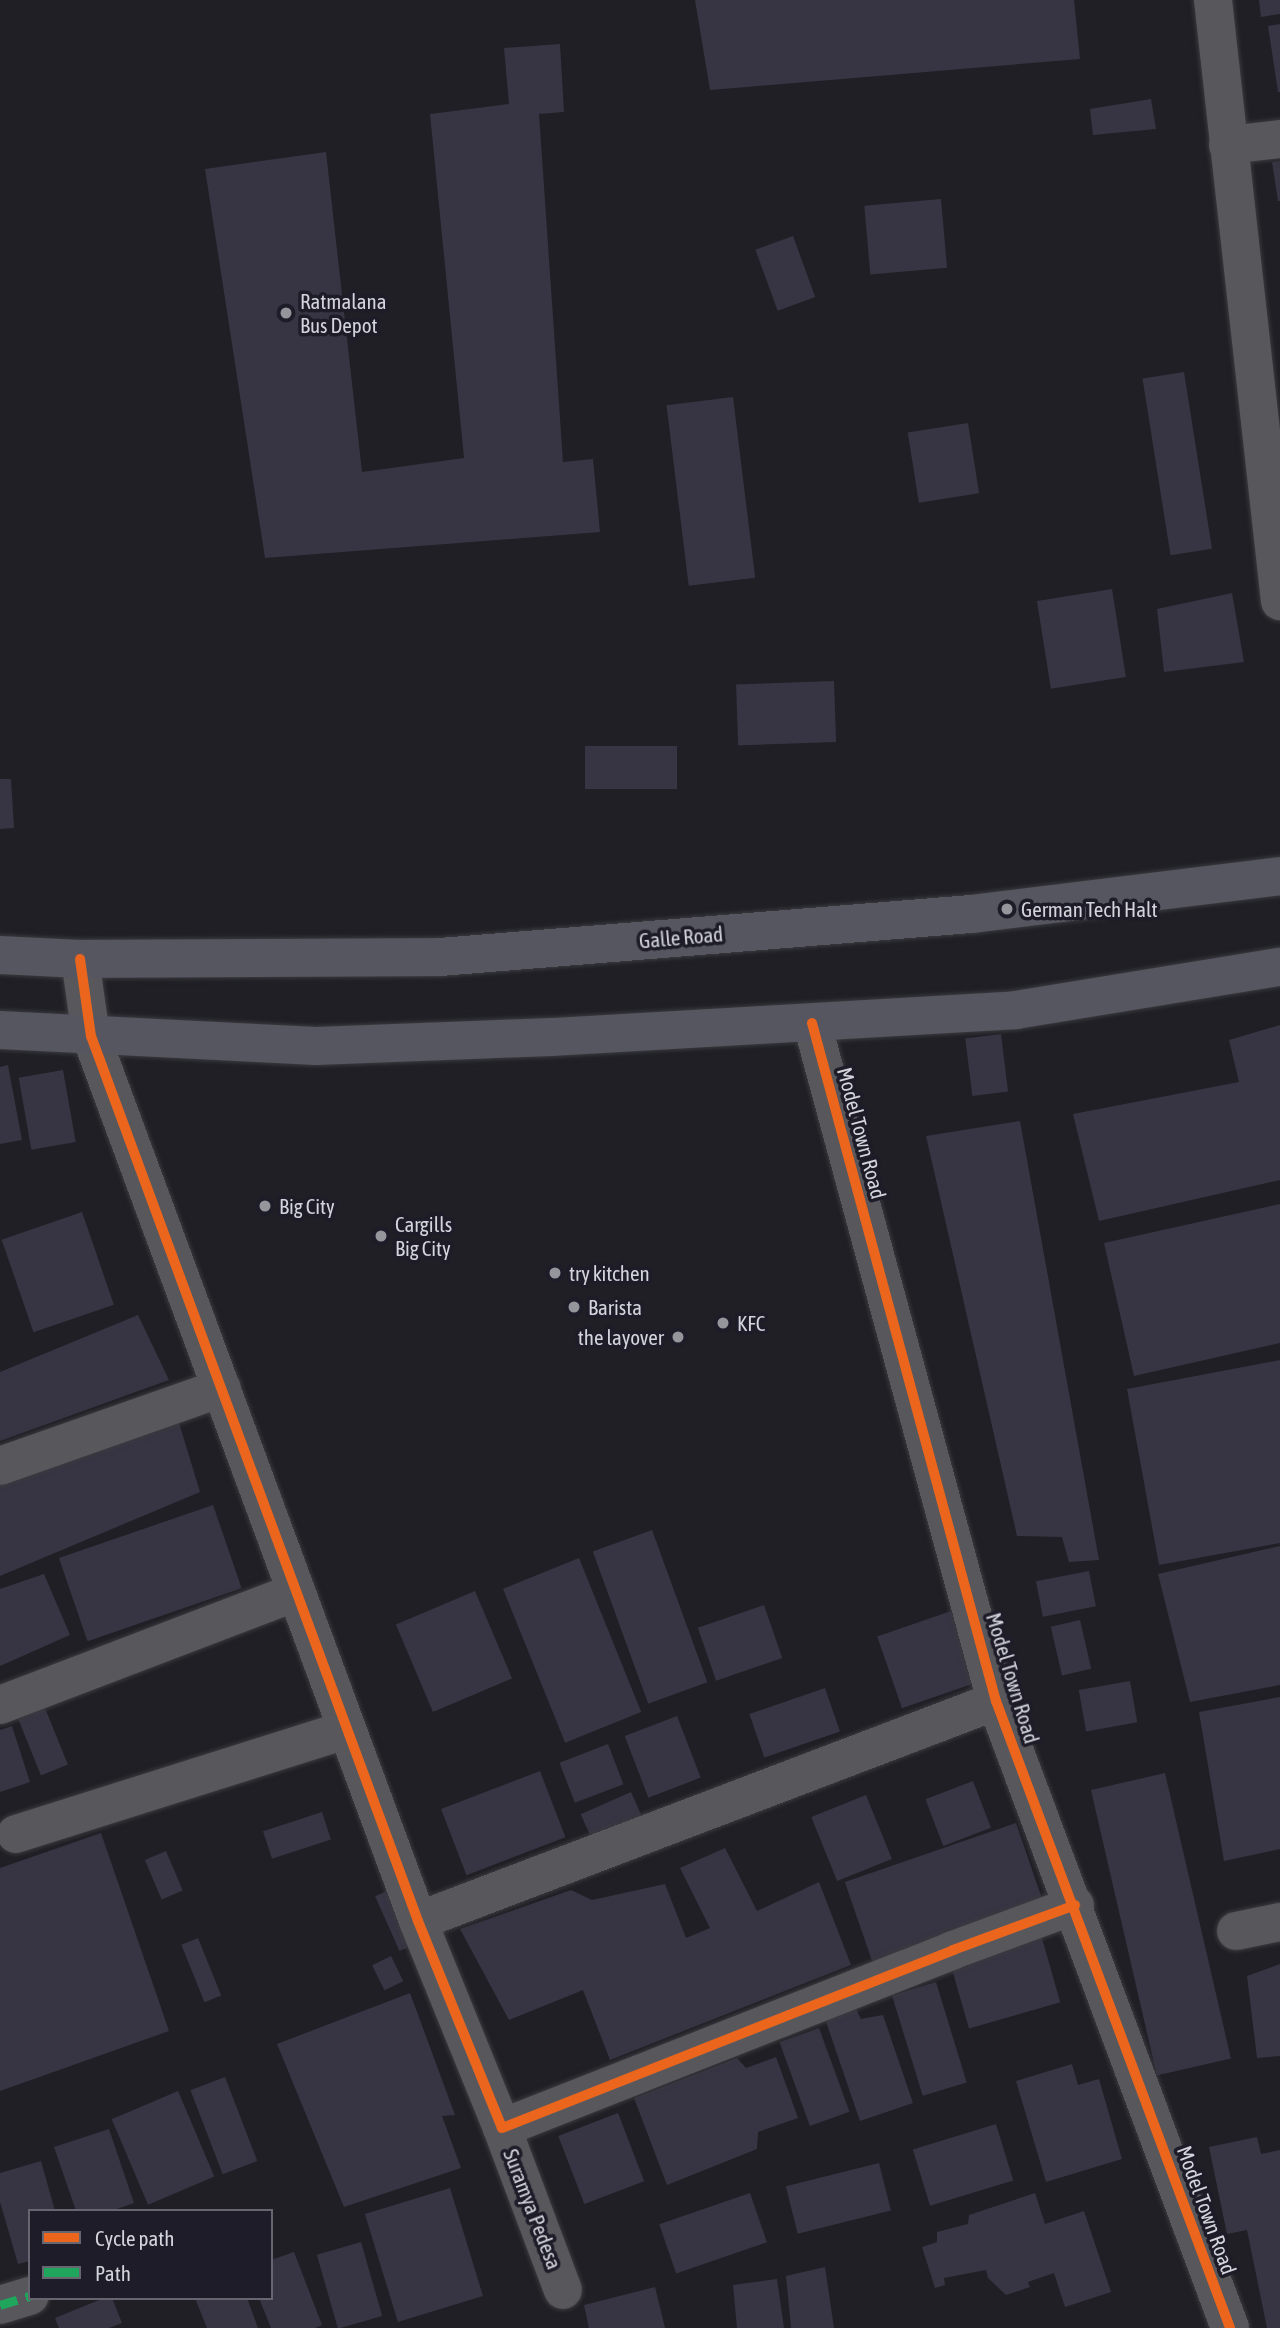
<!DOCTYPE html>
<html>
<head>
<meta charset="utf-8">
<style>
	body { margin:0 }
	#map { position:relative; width:1280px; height:2328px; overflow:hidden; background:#1f1f25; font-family:"Asap Condensed",sans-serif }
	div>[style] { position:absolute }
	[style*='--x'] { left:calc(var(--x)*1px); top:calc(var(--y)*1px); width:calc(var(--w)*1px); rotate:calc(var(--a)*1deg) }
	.building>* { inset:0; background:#373543; transform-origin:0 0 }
	.roads { filter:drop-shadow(0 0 2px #3a3a3f) drop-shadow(0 0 2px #3a3a3f) }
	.minor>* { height:38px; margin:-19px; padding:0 19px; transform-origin:19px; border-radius:19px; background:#57575c }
	.highway>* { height:38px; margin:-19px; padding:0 19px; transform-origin:19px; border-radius:19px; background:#565660 }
	.quiet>* { height:9px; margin-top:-4.5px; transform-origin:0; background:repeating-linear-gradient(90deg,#20a55d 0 18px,transparent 0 27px) }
	.cycleway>* { height:10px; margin:-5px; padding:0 5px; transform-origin:5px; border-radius:5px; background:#eb651d }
	.dots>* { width:19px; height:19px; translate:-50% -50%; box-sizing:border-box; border:4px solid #1d1c28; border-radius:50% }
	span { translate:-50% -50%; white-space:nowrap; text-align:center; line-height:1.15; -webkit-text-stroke:7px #1d1c28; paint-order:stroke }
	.poi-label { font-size:21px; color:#d4d4dc }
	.left { translate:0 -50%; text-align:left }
	.right { translate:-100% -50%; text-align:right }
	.street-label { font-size:21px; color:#d4d4dc }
	.legend { position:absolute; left:28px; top:2209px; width:245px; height:91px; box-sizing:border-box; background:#1d1c28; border:2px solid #666670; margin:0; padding:9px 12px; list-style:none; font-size:21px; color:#d4d4dc }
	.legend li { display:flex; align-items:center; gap:14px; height:35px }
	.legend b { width:35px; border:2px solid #666670 }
</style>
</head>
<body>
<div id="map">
	<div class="building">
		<div style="clip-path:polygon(695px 0,1074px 0,1080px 59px,710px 90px)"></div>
		<div style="clip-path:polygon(1259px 0,1280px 0,1280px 14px,1261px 17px)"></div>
		<div style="clip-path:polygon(1280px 24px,1280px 92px,1278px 92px,1268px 26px)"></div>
		<div style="clip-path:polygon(560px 44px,564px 112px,539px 114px,563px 462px,593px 459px,600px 532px,265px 558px,205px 169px,326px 152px,362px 472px,464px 458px,430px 114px,509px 104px,504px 48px)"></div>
		<div style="clip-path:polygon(1151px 99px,1156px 129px,1093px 135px,1090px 109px)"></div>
		<div style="clip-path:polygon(1280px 161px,1280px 201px,1278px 201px,1272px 162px)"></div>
		<div style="left:941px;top:199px;width:69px;height:77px;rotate:85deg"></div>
		<div style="left:793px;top:236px;width:65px;height:40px;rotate:70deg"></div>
		<div style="left:1184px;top:372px;width:179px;height:42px;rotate:81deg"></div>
		<div style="left:733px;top:397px;width:182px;height:67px;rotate:83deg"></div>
		<div style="left:968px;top:423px;width:71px;height:61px;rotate:81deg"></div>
		<div style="left:1112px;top:589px;width:89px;height:76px;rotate:81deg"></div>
		<div style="clip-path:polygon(1232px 593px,1244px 662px,1164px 672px,1157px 609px)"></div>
		<div style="left:834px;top:681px;width:61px;height:98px;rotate:88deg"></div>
		<div style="left:677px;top:746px;width:43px;height:92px;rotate:90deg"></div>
		<div style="clip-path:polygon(0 779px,11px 779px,14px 828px,0 829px)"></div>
		<div style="clip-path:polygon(1280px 1025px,1280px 1180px,1099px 1221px,1073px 1114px,1239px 1082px,1229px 1040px)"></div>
		<div style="left:1001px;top:1034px;width:58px;height:36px;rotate:83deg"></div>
		<div style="clip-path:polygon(8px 1065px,22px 1140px,0 1144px,0 1067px)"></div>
		<div style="left:63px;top:1070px;width:73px;height:45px;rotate:80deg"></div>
		<div style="clip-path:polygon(1020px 1121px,1099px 1560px,1069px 1562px,1062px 1537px,1017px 1536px,926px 1136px)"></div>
		<div style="clip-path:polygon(1280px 1204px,1280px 1343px,1134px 1376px,1104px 1243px)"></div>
		<div style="left:82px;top:1212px;width:98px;height:85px;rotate:71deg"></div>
		<div style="clip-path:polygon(138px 1315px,169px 1380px,0 1441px,0 1372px)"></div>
		<div style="clip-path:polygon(1280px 1360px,1280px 1543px,1159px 1565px,1127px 1389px)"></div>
		<div style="clip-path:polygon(176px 1413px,200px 1492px,0 1576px,0 1480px)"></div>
		<div style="left:213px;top:1505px;width:88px;height:163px;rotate:71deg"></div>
		<div style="left:652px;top:1530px;width:162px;height:63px;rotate:70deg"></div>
		<div style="clip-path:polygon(1280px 1546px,1280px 1685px,1190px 1702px,1158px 1574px)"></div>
		<div style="left:579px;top:1558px;width:166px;height:82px;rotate:68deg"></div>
		<div style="left:1089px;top:1571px;width:36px;height:54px;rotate:79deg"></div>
		<div style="clip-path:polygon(44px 1574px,70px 1635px,0 1666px,0 1589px)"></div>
		<div style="left:475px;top:1591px;width:95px;height:86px;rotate:67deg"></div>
		<div style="left:764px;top:1605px;width:56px;height:70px;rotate:71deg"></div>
		<div style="left:951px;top:1611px;width:76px;height:78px;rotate:71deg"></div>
		<div style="left:1080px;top:1620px;width:50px;height:30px;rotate:77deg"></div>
		<div style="left:1130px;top:1681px;width:42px;height:52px;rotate:80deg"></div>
		<div style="left:825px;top:1688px;width:46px;height:80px;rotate:71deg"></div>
		<div style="clip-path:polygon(1280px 1697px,1280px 1849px,1224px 1861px,1199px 1712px)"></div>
		<div style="left:45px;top:1708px;width:61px;height:29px;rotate:68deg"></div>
		<div style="left:677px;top:1716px;width:66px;height:56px;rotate:69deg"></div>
		<div style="clip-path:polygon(12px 1726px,30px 1782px,0 1792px,0 1730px)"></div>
		<div style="left:608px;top:1744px;width:43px;height:52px;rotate:69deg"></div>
		<div style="left:540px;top:1771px;width:71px;height:106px;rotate:69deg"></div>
		<div style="left:1165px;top:1773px;width:293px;height:76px;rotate:77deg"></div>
		<div style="left:973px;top:1781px;width:50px;height:51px;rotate:69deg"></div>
		<div style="left:631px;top:1792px;width:35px;height:55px;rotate:66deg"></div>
		<div style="left:866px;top:1795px;width:69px;height:59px;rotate:68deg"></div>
		<div style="left:322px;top:1812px;width:29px;height:62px;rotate:72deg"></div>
		<div style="left:1016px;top:1823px;width:88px;height:181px;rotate:71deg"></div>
		<div style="clip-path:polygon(101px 1833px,169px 2031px,0 2091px,0 1868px)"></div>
		<div style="clip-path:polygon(725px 1848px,757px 1911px,819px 1882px,851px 1965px,610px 2060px,583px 1990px,509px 2020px,460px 1929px,571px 1890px,592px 1900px,665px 1884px,686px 1938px,710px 1928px,680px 1868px)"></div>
		<div style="left:166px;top:1851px;width:43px;height:23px;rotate:67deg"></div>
		<div style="left:387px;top:1891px;width:60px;height:13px;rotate:66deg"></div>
		<div style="left:1041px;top:1935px;width:70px;height:95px;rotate:74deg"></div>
		<div style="left:198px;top:1938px;width:62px;height:18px;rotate:68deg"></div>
		<div style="left:391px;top:1956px;width:28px;height:21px;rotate:64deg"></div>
		<div style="clip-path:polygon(1280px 1964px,1280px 2056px,1257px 2058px,1247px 1976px)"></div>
		<div style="left:936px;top:1982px;width:105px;height:46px;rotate:73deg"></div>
		<div style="clip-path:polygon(410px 1993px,455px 2115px,442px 2116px,461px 2168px,344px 2207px,277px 2044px)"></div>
		<div style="clip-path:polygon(852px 2001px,861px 2019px,883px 2015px,913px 2103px,860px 2121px,824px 2016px)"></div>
		<div style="left:819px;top:2028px;width:89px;height:42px;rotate:70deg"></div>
		<div style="clip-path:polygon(776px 2057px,798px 2118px,758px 2132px,757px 2149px,667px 2185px,634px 2098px,737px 2058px,746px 2068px)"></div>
		<div style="clip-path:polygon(1072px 2064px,1078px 2085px,1099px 2079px,1122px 2159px,1046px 2182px,1016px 2081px)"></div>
		<div style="left:225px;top:2077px;width:90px;height:37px;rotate:69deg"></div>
		<div style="left:178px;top:2091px;width:93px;height:72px;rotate:67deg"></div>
		<div style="left:618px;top:2113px;width:73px;height:64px;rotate:69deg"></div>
		<div style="left:996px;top:2124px;width:59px;height:87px;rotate:73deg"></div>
		<div style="clip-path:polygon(109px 2129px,134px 2203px,111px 2211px,76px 2211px,54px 2147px)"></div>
		<div style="clip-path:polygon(1257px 2137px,1261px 2154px,1280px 2150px,1280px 2328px,1267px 2328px,1247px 2230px,1227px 2234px,1209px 2147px)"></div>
		<div style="clip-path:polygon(41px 2161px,55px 2211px,30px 2211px,30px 2261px,18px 2264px,0 2202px,0 2173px)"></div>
		<div style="left:879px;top:2163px;width:49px;height:96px;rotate:76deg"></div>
		<div style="left:450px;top:2188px;width:113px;height:89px;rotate:73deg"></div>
		<div style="left:750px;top:2193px;width:52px;height:96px;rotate:71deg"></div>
		<div style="clip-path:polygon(1035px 2193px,1045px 2224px,1084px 2211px,1111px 2292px,1065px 2307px,1054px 2273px,1028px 2282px,1030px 2287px,1006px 2295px,988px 2278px,986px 2270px,944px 2278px,945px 2285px,935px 2288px,922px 2247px,937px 2242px,937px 2232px,968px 2224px,969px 2215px)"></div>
		<div style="left:361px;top:2242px;width:77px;height:46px;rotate:74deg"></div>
		<div style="clip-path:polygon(294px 2252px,322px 2325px,315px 2328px,271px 2328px,259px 2298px,271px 2298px,271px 2260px)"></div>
		<div style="clip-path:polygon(825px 2267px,834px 2328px,791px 2328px,786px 2276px)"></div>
		<div style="clip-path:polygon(777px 2279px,784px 2328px,737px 2328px,733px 2285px)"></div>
		<div style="clip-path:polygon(655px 2287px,665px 2328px,589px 2328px,584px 2305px)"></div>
		<div style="clip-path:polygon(104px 2298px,112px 2298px,122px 2323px,109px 2328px,59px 2328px,55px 2318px)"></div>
		<div style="clip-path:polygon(195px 2298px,247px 2298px,258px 2328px,207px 2328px)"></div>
	</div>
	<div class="roads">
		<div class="minor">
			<div style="--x:1213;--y:0;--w:605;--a:83.64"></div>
			<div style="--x:1228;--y:145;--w:52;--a:-6.6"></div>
			<div style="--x:80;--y:959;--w:78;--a:81.9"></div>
			<div style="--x:91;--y:1036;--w:943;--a:69.72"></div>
			<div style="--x:418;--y:1921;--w:223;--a:67.9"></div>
			<div style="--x:502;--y:2128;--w:485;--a:-21.5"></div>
			<div style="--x:953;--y:1950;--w:130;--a:-20.2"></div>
			<div style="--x:812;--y:1023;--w:703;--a:74.82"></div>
			<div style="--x:996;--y:1701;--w:669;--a:69.53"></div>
			<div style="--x:0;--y:1466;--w:235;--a:-19.4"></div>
			<div style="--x:0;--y:1705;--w:317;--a:-20.9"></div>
			<div style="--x:16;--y:1834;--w:346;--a:-17.5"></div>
			<div style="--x:418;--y:1921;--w:618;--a:-20.84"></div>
			<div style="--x:1236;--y:1931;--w:45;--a:-11.6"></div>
			<div style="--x:502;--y:2128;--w:173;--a:69.4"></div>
			<div style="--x:0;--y:2305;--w:31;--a:-17"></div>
		</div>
		<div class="highway">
			<div style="--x:0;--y:955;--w:80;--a:2.9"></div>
			<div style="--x:80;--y:959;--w:360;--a:-0.3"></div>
			<div style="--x:440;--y:957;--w:533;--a:-4.63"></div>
			<div style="--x:971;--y:914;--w:311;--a:-7"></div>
			<div style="--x:0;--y:1030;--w:316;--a:2.9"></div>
			<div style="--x:316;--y:1046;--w:236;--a:-2.2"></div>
			<div style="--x:552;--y:1037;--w:465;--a:-3.3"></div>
			<div style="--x:1016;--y:1010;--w:267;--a:-9.3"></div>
		</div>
	</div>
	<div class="quiet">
		<div style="--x:0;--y:2305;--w:31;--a:-17"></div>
	</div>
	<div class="cycleway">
		<div style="--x:80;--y:959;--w:78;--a:81.9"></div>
		<div style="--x:91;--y:1036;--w:943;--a:69.72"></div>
		<div style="--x:418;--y:1921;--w:223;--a:67.9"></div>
		<div style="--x:502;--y:2128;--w:485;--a:-21.5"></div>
		<div style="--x:953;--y:1950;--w:130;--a:-20.2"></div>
		<div style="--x:812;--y:1023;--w:703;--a:74.82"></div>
		<div style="--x:996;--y:1701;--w:669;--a:69.53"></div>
	</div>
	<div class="dots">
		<div style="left:286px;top:313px;background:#95959c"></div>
		<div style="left:1007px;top:909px;background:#95959c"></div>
		<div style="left:265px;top:1206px;background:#95959c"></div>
		<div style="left:381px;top:1236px;background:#95959c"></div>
		<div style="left:555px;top:1273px;background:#95959c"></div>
		<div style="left:574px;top:1307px;background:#95959c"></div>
		<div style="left:723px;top:1323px;background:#95959c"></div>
		<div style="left:678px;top:1337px;background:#95959c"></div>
	</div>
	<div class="poi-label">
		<span class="left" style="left:300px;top:313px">Ratmalana<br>Bus Depot</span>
		<span class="left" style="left:1021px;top:909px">German Tech Halt</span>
		<span class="left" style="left:279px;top:1206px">Big City</span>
		<span class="left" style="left:395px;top:1236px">Cargills<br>Big City</span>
		<span class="left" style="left:569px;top:1273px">try kitchen</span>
		<span class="left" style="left:588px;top:1307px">Barista</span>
		<span class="left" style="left:737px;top:1323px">KFC</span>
		<span class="right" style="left:664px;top:1337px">the layover</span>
	</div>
	<div class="street-label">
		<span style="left:681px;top:937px;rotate:-5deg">Galle Road</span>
		<span style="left:862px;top:1133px;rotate:75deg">Model Town Road</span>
		<span style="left:1013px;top:1678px;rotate:73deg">Model Town Road</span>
		<span style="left:533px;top:2209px;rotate:69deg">Suramya Pedesa</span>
		<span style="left:1207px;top:2210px;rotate:70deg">Model Town Road</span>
	</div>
	<ul class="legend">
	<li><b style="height:9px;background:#eb651d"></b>Cycle path</li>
	<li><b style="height:9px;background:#20a55d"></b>Path</li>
	</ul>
</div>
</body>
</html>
